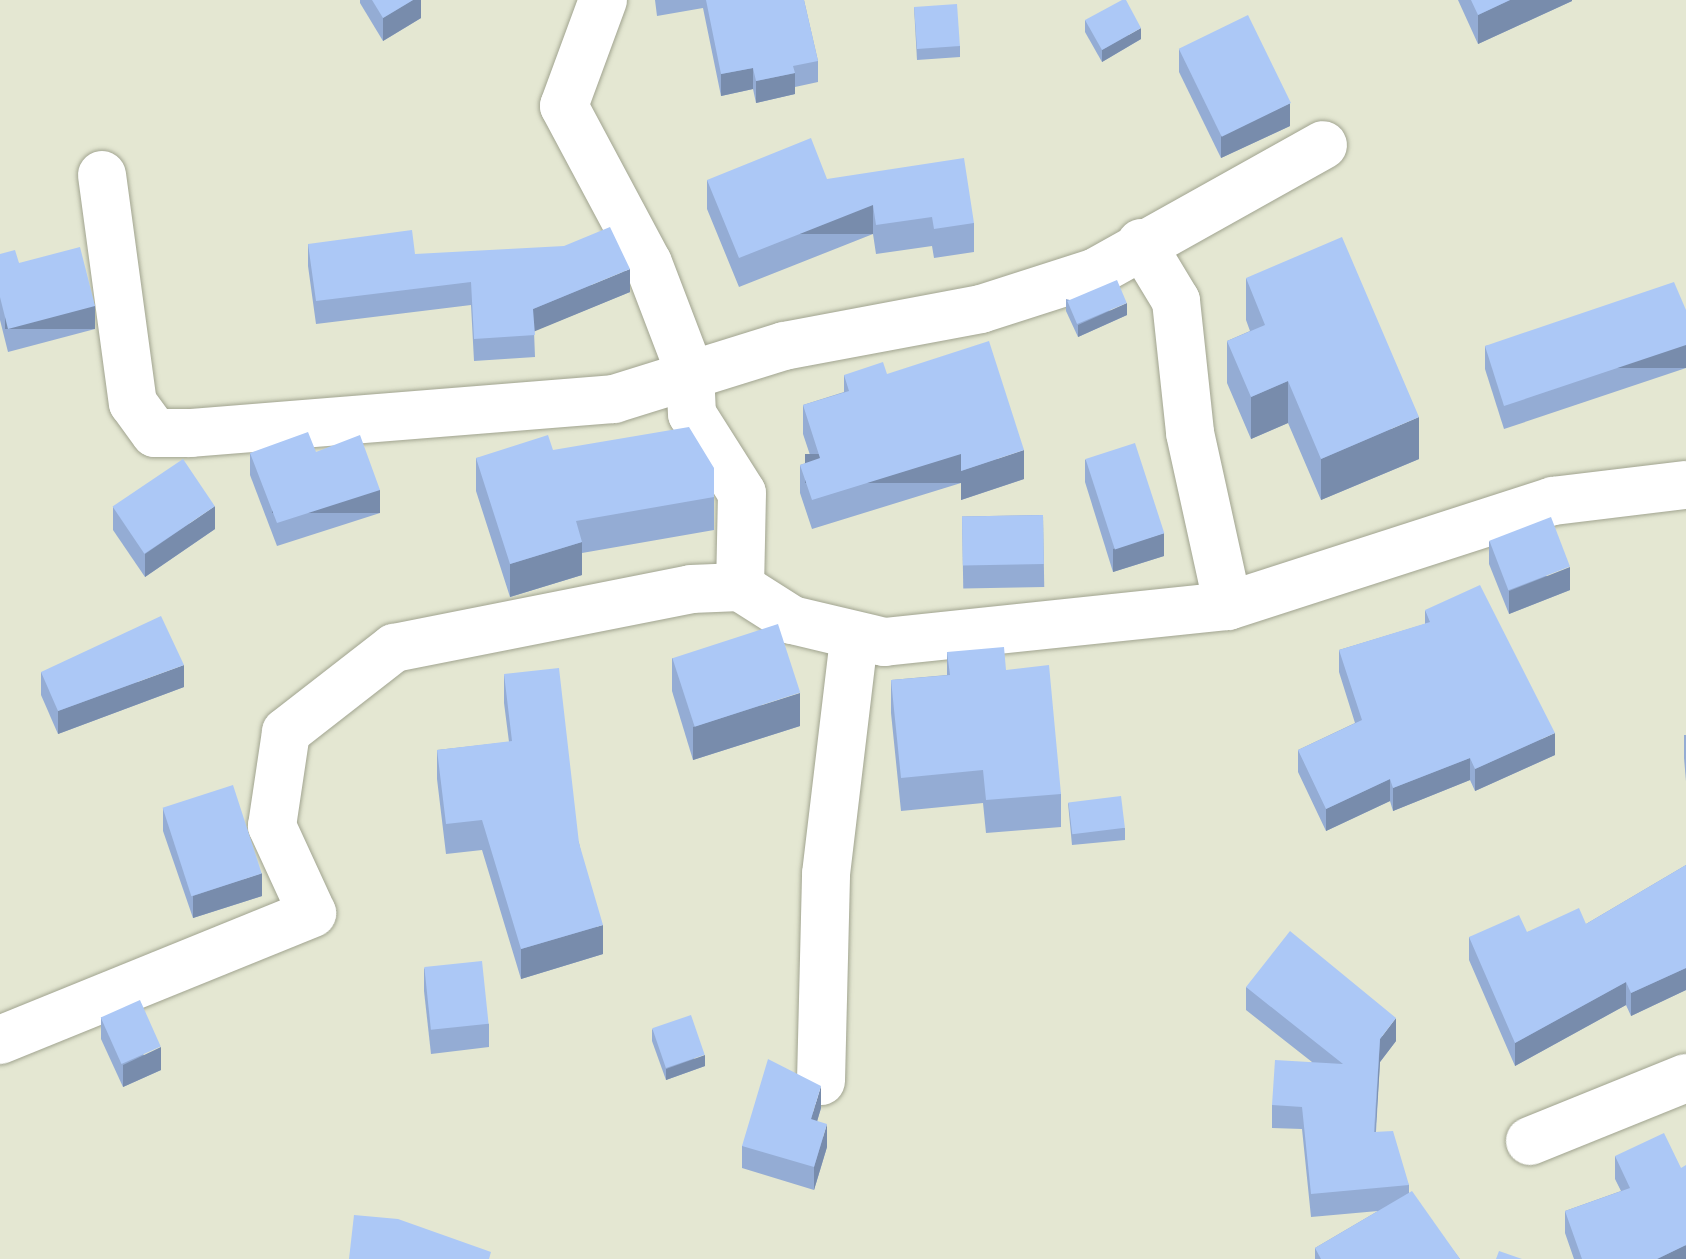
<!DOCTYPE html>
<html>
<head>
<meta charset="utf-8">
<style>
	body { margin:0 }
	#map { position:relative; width:1686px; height:1259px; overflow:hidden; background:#e4e7d2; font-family:"Times New Roman",serif }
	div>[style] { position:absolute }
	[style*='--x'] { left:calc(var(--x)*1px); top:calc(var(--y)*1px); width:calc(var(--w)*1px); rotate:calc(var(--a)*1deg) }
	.roads { filter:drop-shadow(0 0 2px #a1a490) drop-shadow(0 0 2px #a1a490) }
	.street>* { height:48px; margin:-24px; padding:0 24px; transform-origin:24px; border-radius:24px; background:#fff }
	.wall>* { inset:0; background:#94acd4; transform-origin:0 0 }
	.shaded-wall>* { inset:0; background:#788cac; transform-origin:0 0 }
	.building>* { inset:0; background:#acc8f6; transform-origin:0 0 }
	span { translate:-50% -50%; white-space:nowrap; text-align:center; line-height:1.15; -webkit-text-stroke:8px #fff; paint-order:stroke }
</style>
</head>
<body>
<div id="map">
	<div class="roads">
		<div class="street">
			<div style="--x:603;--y:0;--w:113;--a:110.2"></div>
			<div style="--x:564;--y:106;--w:178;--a:61.9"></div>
			<div style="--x:648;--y:263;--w:118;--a:69.1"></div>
			<div style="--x:690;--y:373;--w:41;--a:87.2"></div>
			<div style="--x:692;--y:414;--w:93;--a:57.7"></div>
			<div style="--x:742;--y:493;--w:94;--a:91.2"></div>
			<div style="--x:102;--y:175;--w:230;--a:82.3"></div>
			<div style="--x:133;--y:403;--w:37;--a:54"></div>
			<div style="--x:155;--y:433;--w:36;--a:0"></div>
			<div style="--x:191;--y:433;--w:424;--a:-4.6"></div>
			<div style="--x:614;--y:399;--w:178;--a:-17.3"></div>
			<div style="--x:784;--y:346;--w:200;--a:-10.6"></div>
			<div style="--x:981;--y:309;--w:121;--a:-17.8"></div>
			<div style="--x:1096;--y:272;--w:260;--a:-29.2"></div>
			<div style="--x:1141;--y:243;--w:68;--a:58.9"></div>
			<div style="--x:1176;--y:301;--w:133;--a:83.9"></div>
			<div style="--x:1190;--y:433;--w:177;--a:77.6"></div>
			<div style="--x:0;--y:1040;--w:337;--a:-22.1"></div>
			<div style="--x:312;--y:913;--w:96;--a:-114.7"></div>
			<div style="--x:272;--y:826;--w:95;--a:-81.5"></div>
			<div style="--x:286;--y:732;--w:137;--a:-37.9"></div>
			<div style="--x:394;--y:648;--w:303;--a:-11.2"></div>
			<div style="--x:691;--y:589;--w:49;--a:-2.3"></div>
			<div style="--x:740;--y:587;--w:62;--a:32.4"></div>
			<div style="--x:792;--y:620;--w:95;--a:13.4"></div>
			<div style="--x:884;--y:642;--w:346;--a:-6"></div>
			<div style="--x:1228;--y:606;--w:342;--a:-17.9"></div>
			<div style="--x:1553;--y:501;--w:134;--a:-6.9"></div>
			<div style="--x:821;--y:1081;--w:207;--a:-88.6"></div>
			<div style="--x:826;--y:874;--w:238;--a:-83.2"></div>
			<div style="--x:1530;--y:1141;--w:168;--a:-22"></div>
		</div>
	</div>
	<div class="wall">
		<div style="clip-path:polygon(360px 0,421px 0,421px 18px,383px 41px,360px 3px)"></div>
		<div style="clip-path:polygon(655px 0,804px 0,818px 61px,818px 82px,795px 87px,795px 94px,756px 103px,753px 89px,721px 96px,703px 8px,657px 16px)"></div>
		<div style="clip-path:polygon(1458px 0,1572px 0,1572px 1px,1478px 44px)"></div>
		<div style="clip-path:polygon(914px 7px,960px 46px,960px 57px,917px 60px)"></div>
		<div style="clip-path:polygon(1085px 20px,1141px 39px,1102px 62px,1085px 32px)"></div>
		<div style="clip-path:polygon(1179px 49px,1290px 126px,1221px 158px,1179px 72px)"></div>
		<div style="clip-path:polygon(827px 179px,974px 223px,974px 252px,934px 258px,932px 246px,876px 254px,873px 234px,739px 287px,707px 209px,707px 180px)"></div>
		<div style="clip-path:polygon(308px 244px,415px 254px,630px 292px,534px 331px,535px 357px,474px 361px,471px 305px,316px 324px,308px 266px)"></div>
		<div style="clip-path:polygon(0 254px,19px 263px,95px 329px,8px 352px,0 320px)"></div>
		<div style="clip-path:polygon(1246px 278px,1419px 459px,1321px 500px,1288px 423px,1251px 439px,1227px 383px,1227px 341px,1250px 331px,1246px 320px)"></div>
		<div style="clip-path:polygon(1066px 299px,1127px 315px,1078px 337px,1066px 311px)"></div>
		<div style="clip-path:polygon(1686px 310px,1686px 368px,1504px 429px,1485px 369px,1485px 346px)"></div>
		<div style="clip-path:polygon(887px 374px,1024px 479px,961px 500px,961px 483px,812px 529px,800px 493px,800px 465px,812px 461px,803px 434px,803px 405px,844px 392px,844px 375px)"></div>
		<div style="clip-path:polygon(553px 450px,714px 468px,714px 530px,582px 553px,582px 575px,510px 597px,476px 491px,476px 458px)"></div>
		<div style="clip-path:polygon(316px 452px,380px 513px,277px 546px,250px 475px,250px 453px)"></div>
		<div style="clip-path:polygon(1085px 459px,1164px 556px,1113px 572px,1085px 482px)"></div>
		<div style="clip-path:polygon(113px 507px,215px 529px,145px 577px,113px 530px)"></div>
		<div style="left:1043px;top:515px;width:72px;height:81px;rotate:89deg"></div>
		<div style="clip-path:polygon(1489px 541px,1570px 590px,1509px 614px,1489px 564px)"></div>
		<div style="clip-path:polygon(1425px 610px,1555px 755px,1475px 791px,1470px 780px,1393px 811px,1390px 801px,1326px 831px,1298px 772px,1298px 750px,1355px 723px,1339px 672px,1339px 650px,1425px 624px)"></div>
		<div style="clip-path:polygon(947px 652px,1006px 670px,1061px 794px,1061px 827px,986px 833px,983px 803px,901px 811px,891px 713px,891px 680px,947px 675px)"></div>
		<div style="clip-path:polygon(672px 658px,800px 726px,693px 760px,672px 691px)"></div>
		<div style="clip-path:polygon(41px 672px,184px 687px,58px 734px,41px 695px)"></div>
		<div style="clip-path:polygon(504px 674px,579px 843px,603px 954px,521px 979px,482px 850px,446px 854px,437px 779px,437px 750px,509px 742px,504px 703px)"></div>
		<div style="clip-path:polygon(1684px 735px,1686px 735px,1686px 781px,1684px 758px)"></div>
		<div style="clip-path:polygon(1068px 803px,1125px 828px,1125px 840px,1072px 845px)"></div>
		<div style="clip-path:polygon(163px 808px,262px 896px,193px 918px,163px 831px)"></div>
		<div style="clip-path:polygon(1686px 865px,1686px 990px,1631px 1016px,1626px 1005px,1515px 1066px,1469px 960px,1469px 937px,1527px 932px,1586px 924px)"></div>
		<div style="clip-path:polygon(424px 968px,489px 1024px,489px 1047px,431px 1054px,424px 991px)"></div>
		<div style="clip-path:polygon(1246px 987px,1396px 1041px,1380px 1062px,1376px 1132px,1409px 1185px,1409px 1193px,1460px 1259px,1315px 1259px,1315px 1248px,1378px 1211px,1311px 1217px,1302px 1129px,1272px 1128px,1272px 1105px,1312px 1062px,1246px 1010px)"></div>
		<div style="clip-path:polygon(101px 1017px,161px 1070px,123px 1087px,101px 1039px)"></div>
		<div style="clip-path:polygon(652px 1029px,705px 1066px,666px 1080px,652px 1041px)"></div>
		<div style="clip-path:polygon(821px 1108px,817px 1121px,827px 1147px,814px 1190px,742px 1168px,742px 1146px)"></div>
		<div style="clip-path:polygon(1615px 1156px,1681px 1168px,1686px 1259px,1574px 1259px,1565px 1233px,1565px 1211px,1621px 1191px,1615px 1179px)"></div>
	</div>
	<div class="shaded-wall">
		<div style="clip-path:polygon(413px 0,421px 0,421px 18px,383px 41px,383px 18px)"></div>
		<div style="clip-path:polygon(1510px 0,1572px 0,1572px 1px,1478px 44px,1478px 15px)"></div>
		<div style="clip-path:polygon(1141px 28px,1141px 39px,1102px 62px,1102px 50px)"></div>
		<div style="clip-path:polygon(753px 68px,753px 89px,721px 96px,721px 74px)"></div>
		<div style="clip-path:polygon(795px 73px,795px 94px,756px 103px,756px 81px)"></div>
		<div style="clip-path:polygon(1290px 103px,1290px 126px,1221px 158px,1221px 136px)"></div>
		<div style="left:873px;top:205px;width:29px;height:144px;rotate:90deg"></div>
		<div style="clip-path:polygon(630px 269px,630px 292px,533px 332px,533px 309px)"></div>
		<div style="clip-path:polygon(1127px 303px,1127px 315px,1078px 337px,1078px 325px)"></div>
		<div style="left:95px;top:306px;width:23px;height:90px;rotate:90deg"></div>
		<div style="left:1686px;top:345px;width:23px;height:192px;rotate:90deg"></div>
		<div style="clip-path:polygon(1288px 381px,1288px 423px,1251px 439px,1251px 397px)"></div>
		<div style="clip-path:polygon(1419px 417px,1419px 459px,1321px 500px,1321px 459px)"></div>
		<div style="clip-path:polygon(1024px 450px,1024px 479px,961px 500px,961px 471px)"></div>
		<div style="left:961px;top:454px;width:29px;height:156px;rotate:90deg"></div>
		<div style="left:380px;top:490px;width:23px;height:108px;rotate:90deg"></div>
		<div style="clip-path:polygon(215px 506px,215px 529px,145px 577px,145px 554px)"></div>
		<div style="clip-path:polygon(1164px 533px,1164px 556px,1113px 572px,1113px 549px)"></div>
		<div style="clip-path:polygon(582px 542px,582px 575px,510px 597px,510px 564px)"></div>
		<div style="clip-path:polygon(1570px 567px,1570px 590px,1509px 614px,1509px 591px)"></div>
		<div style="clip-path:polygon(184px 665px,184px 687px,58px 734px,58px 711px)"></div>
		<div style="clip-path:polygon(800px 693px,800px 726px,693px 760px,693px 727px)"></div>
		<div style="clip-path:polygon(1555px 733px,1555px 755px,1475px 791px,1475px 769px)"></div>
		<div style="clip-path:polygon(1470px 758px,1470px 780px,1393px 811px,1393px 788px)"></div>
		<div style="clip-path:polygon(1390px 779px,1390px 801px,1326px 831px,1326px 809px)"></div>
		<div style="clip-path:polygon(262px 873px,262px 896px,193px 918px,193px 896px)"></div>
		<div style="clip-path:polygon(603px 925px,603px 954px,521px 979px,521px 949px)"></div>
		<div style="clip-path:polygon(1686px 968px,1686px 990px,1631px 1016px,1631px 993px)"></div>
		<div style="clip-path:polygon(1626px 982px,1626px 1005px,1515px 1066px,1515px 1043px)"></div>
		<div style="clip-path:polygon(1396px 1018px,1396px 1041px,1380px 1062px,1374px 1155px,1380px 1039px)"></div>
		<div style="clip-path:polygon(161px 1047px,161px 1070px,123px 1087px,123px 1065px)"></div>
		<div style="clip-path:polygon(705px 1055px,705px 1066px,666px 1080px,666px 1069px)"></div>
		<div style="clip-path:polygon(821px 1086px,821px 1108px,811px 1142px,811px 1119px)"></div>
		<div style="clip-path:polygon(827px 1124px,827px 1147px,814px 1190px,814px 1167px)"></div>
		<div style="clip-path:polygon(1686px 1245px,1686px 1259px,1657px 1259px)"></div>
	</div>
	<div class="building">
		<div style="clip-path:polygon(372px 0,413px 0,383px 18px)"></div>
		<div style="clip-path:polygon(706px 0,804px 0,818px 61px,793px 66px,795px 73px,756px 81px,753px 68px,721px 74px)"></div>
		<div style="clip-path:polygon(1122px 0,1126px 0,1141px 28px,1102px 50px,1085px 20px)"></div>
		<div style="clip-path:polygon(1471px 0,1510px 0,1478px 15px)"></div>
		<div style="left:957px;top:4px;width:42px;height:43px;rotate:86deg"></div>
		<div style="left:1248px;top:15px;width:98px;height:77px;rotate:64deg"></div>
		<div style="clip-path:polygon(811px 138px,827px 179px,964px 158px,974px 223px,934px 229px,932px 217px,876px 225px,873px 205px,739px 258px,707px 180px)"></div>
		<div style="clip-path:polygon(610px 227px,630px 269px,533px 309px,535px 335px,474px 339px,471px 282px,316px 301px,308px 244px,412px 230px,415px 254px,564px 246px)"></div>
		<div style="clip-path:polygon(1342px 237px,1419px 417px,1321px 459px,1288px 381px,1251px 397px,1227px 341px,1265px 325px,1246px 278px)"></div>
		<div style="clip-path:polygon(80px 247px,95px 306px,8px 329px,0 297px,0 254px,15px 250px,19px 263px)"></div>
		<div style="left:1117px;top:280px;width:25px;height:54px;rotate:67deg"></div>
		<div style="clip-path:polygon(1674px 282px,1686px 310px,1686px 345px,1504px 406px,1485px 346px)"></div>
		<div style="clip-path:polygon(989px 341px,1024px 450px,961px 471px,961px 454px,812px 500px,800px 465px,820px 458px,803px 405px,849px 391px,844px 375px,883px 362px,887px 374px)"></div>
		<div style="clip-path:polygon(689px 427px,714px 468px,714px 497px,576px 521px,582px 542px,510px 564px,476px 458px,548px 435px,553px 450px)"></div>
		<div style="clip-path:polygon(308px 432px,316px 452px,360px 435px,380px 490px,277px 523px,250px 453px)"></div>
		<div style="left:1135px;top:443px;width:95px;height:52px;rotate:72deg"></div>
		<div style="left:183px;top:459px;width:57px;height:85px;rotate:56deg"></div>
		<div style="left:1043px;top:515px;width:49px;height:81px;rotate:89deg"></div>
		<div style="left:1551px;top:517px;width:53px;height:66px;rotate:69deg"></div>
		<div style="clip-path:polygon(1480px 585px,1555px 733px,1475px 769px,1470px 758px,1393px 788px,1390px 779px,1326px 809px,1298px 750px,1362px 720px,1339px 650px,1430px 622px,1425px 610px)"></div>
		<div style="clip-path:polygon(161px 616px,184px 665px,58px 711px,41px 672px)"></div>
		<div style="left:778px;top:624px;width:72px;height:111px;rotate:72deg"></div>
		<div style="clip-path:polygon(1004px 647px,1006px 670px,1049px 665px,1061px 794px,986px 800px,983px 770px,901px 778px,891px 680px,950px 675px,947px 652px)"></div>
		<div style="clip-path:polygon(559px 668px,579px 843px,603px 925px,521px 949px,482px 820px,446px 824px,437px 750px,512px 741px,504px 674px)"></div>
		<div style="left:233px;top:785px;width:93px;height:74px;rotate:72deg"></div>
		<div style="left:1121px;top:796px;width:32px;height:53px;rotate:83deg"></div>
		<div style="clip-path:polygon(1686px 865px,1686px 968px,1631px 993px,1626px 982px,1515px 1043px,1469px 937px,1519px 915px,1527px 932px,1579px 908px,1586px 924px)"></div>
		<div style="clip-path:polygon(1290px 931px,1396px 1018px,1380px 1039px,1374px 1132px,1393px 1131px,1409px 1185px,1311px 1194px,1302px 1107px,1272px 1105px,1275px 1060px,1343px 1064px,1246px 987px)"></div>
		<div style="left:482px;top:961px;width:63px;height:58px;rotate:84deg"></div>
		<div style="left:140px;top:1000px;width:51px;height:43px;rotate:66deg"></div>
		<div style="left:691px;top:1015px;width:42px;height:41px;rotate:71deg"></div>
		<div style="clip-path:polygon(768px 1059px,821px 1086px,811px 1119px,827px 1124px,814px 1167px,742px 1146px)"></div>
		<div style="clip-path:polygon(1664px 1133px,1681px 1168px,1686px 1165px,1686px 1245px,1657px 1259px,1582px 1259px,1565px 1211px,1630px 1188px,1615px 1156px)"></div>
		<div style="clip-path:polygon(1412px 1191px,1460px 1259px,1321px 1259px,1315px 1248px)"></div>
		<div style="clip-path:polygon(354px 1215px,398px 1219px,491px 1252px,489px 1259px,349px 1259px)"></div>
		<div style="clip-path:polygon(1499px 1251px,1522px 1259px,1496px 1259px)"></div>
	</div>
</div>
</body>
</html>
